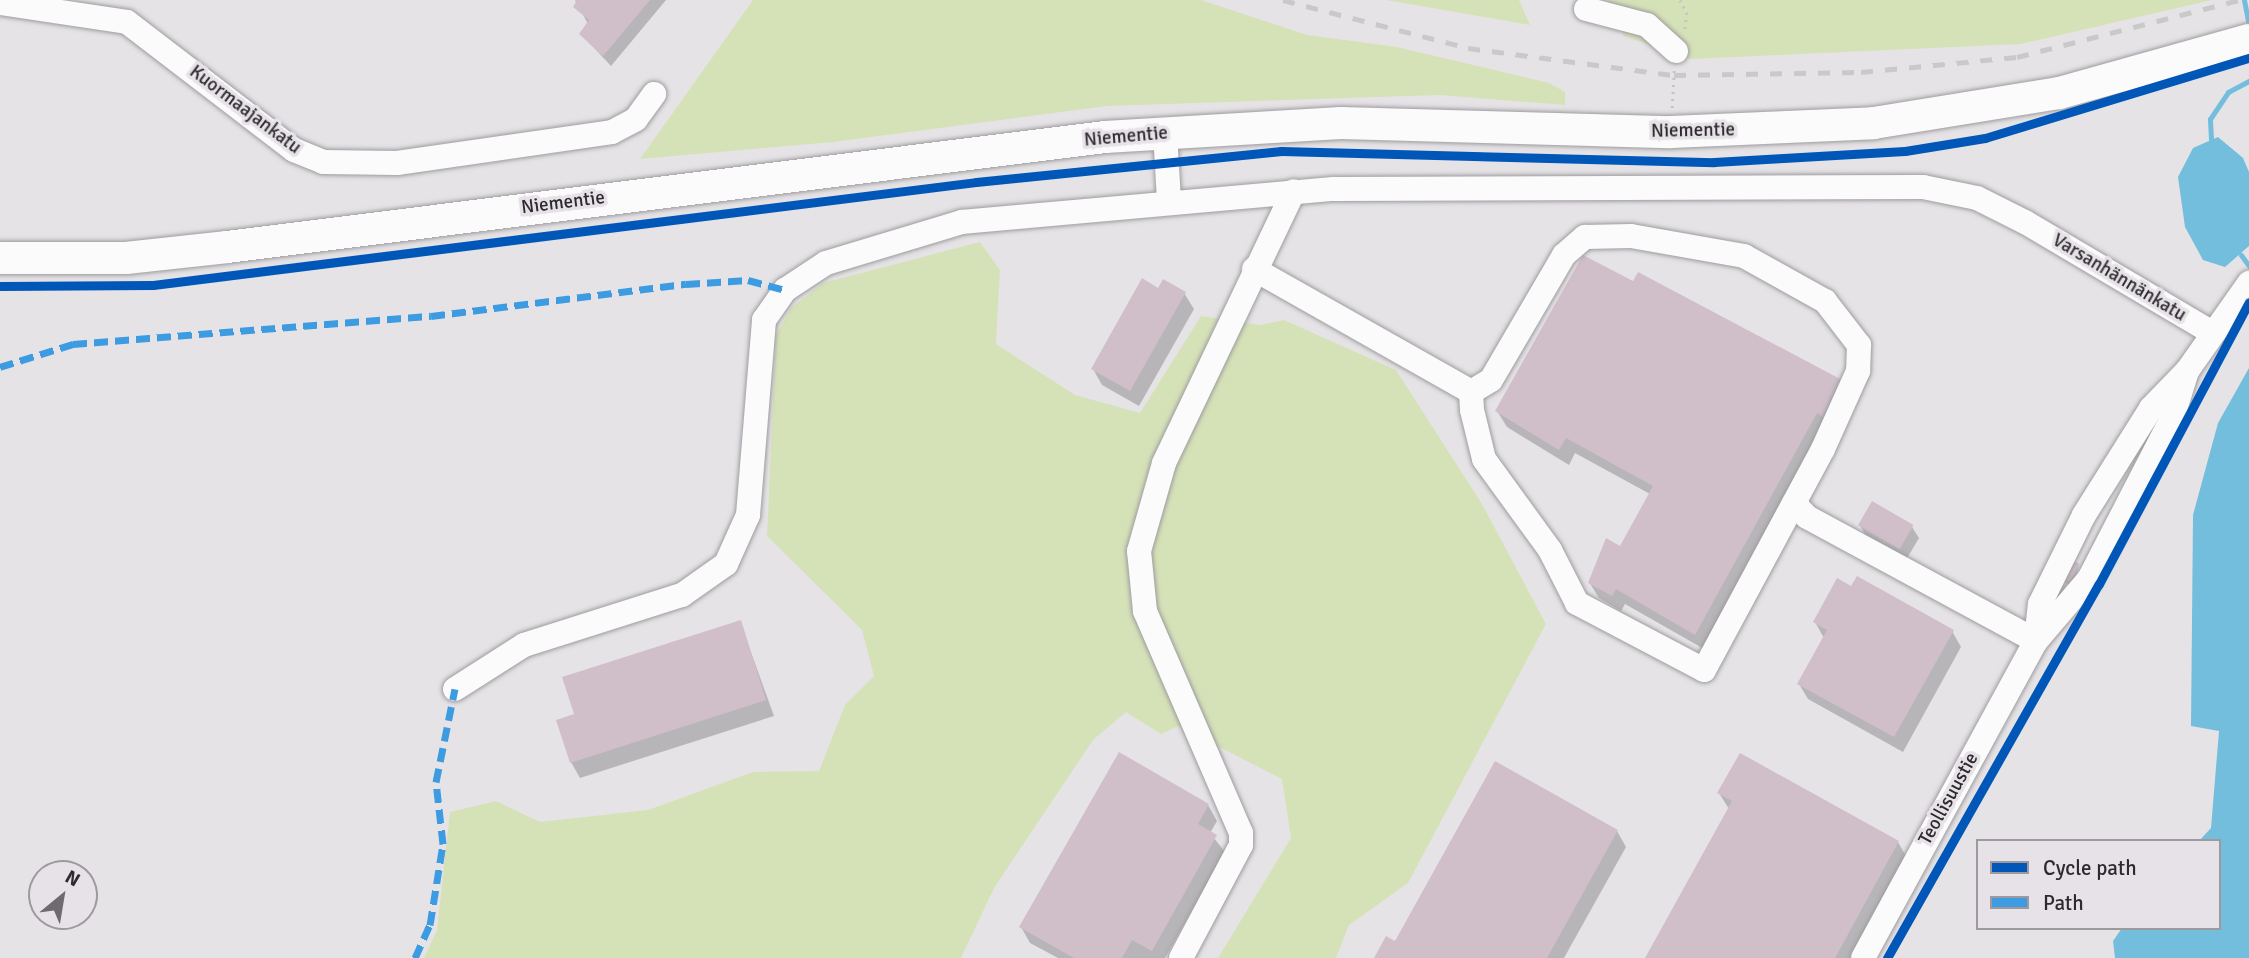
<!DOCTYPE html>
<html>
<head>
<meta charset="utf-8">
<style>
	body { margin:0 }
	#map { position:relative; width:2249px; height:958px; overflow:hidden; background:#e6e3e7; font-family:Signika,sans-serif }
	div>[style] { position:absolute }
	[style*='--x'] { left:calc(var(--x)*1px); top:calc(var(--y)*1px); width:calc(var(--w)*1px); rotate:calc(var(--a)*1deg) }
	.green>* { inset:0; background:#d5e2b8 }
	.water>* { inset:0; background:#73bedc }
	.shadow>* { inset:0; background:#0003 }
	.stream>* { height:5px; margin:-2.5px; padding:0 2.5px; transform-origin:2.5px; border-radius:2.5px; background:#73bedc }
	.building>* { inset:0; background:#d0bfc9; transform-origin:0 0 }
	.path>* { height:2.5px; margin-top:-1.25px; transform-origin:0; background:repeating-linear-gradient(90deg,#c5c4c5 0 2px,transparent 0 7px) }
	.roads { filter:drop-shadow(0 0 2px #9e9c9f) drop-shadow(0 0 2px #9e9c9f) }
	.minor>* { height:24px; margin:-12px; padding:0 12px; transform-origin:12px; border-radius:12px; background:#fbfbfb }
	.major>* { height:32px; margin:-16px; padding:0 16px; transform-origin:16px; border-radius:16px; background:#fbfbfb }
	.rail>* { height:5px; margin-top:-2.5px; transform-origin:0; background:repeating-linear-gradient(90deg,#c9c9c9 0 12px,transparent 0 24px) }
	.quiet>* { height:7px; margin-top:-3.5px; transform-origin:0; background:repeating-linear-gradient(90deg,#3d9ce1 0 14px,transparent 0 21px) }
	.cycleway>* { height:9px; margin:-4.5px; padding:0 4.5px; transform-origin:4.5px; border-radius:4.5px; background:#0057b8 }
	span { translate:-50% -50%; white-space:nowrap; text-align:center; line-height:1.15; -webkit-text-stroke:7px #e7e2e8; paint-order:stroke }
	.street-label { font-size:19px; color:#2d2b2e }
	.legend { position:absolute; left:1976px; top:839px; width:245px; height:91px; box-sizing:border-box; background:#e7e2e8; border:2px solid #9d999e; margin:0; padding:9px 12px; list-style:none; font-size:21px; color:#2d2b2e }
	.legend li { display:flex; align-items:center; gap:14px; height:35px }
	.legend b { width:35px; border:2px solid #9d999e }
	.north { position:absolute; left:28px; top:860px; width:70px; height:70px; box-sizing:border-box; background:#e7e2e8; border:2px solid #9d999e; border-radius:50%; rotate:30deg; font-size:19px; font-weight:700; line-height:28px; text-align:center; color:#2d2b2e }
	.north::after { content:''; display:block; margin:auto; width:24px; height:32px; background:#6e6b6f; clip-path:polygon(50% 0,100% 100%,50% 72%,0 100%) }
</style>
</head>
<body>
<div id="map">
	<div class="green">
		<div style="clip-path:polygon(753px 0,1201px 0,1307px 35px,1397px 47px,1549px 83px,1565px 92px,1565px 105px,1440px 95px,1107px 106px,833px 142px,640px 159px)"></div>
		<div style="clip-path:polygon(1386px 0,1519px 0,1530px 25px)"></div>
		<div style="clip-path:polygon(1608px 0,2212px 0,2021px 44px,1691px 59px,1624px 36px)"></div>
		<div style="clip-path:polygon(980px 242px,1000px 270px,996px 344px,1075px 395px,1140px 413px,1201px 316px,1260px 325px,1284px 320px,1396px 370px,1482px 504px,1546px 624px,1408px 883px,1349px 925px,1336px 958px,1218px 958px,1291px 838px,1282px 779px,1178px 726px,1161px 734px,1126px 712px,1093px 740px,994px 888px,961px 958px,424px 958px,437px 930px,450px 812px,496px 801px,540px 822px,648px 810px,753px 772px,819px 771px,845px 705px,874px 676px,862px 630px,767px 536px,776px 335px,791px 308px,823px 283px)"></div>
	</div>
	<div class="water">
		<div style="clip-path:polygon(2218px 137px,2243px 158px,2249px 172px,2249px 246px,2225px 267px,2203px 260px,2185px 227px,2178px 177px,2193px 148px)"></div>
		<div style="clip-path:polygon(2249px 368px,2249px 958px,2115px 958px,2113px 941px,2122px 928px,2219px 928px,2219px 841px,2199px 841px,2211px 828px,2219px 731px,2191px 726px,2193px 515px,2218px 423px)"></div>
	</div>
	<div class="shadow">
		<div style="clip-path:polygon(575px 0,666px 0,611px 66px,581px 34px,588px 24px)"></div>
		<div style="clip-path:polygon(1159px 290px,1184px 293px,1194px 309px,1139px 406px,1102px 385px,1093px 369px)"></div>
		<div style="clip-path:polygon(1850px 397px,1704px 649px,1625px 604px,1621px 611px,1599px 598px,1589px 582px,1607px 541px,1620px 548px,1650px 494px,1575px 453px,1569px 465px,1507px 427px,1497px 411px)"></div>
		<div style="clip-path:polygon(1873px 503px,1912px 527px,1919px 538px,1906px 560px,1866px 537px,1860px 525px)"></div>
		<div style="clip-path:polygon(2079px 566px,2072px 586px,2061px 580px)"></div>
		<div style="clip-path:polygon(1852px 588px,1952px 631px,1961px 647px,1903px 752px,1808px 699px,1799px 684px,1824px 638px,1815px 622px)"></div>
		<div style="clip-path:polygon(740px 622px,774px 716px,580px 778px,571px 762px,576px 715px)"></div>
		<div style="clip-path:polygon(1719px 793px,1898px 842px,1907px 858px,1852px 958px,1647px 958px,1729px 809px)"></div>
		<div style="clip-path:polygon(1208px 805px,1217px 821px,1210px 833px,1225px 852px,1165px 958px,1058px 958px,1030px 943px,1021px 927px)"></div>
		<div style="clip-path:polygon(1617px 831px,1626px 847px,1564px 958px,1376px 958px)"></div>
	</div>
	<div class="stream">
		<div style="--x:2244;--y:0;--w:25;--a:79"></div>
		<div style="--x:2211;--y:139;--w:20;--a:-93"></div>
		<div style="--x:2210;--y:119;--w:32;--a:-56"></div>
		<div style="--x:2228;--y:92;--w:24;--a:-28"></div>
		<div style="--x:2241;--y:255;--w:14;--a:54"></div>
	</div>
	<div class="building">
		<div style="clip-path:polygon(577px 0,650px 0,603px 56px,579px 34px,589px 20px,573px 7px)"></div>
		<div style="clip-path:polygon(1583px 255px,1633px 281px,1638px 272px,1842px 380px,1823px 417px,1817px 413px,1695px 635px,1616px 589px,1612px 596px,1588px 583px,1606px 538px,1620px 546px,1653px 486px,1566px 438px,1559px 450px,1495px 411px)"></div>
		<div style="clip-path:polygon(1142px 278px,1158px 288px,1163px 279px,1186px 292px,1130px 391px,1091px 369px)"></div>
		<div style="left:1872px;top:501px;width:48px;height:28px;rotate:30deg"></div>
		<div style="left:2068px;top:558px;width:13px;height:21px;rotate:27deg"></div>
		<div style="clip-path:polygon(1857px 576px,1954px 630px,1894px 737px,1797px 684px,1827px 630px,1813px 622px,1837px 578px,1851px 586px)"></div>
		<div style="clip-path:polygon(741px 620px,766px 700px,570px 763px,556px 720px,574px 714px,562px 677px)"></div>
		<div style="clip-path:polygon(1119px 752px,1209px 804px,1198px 824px,1217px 835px,1152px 951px,1132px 940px,1122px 958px,1074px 958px,1019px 927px)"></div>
		<div style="clip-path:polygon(1740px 753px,1899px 841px,1835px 958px,1645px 958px,1732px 801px,1717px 793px)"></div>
		<div style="clip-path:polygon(1495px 761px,1618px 830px,1547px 958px,1374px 958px,1386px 936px,1395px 941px)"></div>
	</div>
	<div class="path">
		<div style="--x:1680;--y:0;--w:15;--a:62"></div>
		<div style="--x:1687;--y:13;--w:17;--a:97"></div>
		<div style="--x:1672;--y:108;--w:39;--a:-87"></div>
	</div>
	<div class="roads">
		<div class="minor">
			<div style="--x:0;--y:3;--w:128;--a:8.5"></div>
			<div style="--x:127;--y:22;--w:210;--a:37.5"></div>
			<div style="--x:294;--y:150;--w:31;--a:22"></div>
			<div style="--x:323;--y:162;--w:74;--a:0.8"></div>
			<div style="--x:397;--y:163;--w:217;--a:-8.2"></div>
			<div style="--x:612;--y:132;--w:27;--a:-28"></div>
			<div style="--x:636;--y:119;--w:31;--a:-54"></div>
			<div style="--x:1586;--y:9;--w:63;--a:14.7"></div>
			<div style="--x:1647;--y:25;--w:39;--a:42"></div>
			<div style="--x:1165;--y:133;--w:68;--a:86.6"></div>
			<div style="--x:1631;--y:236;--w:115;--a:10"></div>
			<div style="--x:1744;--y:256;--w:93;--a:29.1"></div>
			<div style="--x:1825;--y:301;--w:56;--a:52.3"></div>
			<div style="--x:1859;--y:345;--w:26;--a:92"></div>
			<div style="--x:1858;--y:371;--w:85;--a:114.2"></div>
			<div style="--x:1823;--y:449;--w:251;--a:118.3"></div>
			<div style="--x:1704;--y:670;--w:144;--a:-152.2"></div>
			<div style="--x:1577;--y:603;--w:59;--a:-117"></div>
			<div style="--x:1550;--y:550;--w:112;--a:-126"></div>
			<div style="--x:1484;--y:459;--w:50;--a:-103.8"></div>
			<div style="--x:1472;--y:410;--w:18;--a:-93"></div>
			<div style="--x:1471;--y:392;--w:23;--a:-31"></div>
			<div style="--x:1491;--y:380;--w:145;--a:-59.7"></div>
			<div style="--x:1564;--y:255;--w:28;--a:-41"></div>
			<div style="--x:1585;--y:237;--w:46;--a:-1.2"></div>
			<div style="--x:1254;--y:269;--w:249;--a:29.5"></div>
			<div style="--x:1794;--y:503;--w:19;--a:47"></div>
			<div style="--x:1807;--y:517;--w:260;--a:28.4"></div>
			<div style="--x:2036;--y:641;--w:37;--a:-84"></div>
			<div style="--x:2040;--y:604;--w:99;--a:-63.7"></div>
			<div style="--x:2084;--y:515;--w:126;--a:-57.9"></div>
			<div style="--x:2151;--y:408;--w:52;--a:-45.8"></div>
			<div style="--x:2187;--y:371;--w:108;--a:-54.8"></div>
			<div style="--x:455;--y:689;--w:82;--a:-32.5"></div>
			<div style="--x:524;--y:645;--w:166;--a:-17.6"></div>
			<div style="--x:682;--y:595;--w:54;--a:-35.2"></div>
			<div style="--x:726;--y:564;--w:54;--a:-65.8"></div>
			<div style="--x:748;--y:515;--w:196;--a:-85.3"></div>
			<div style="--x:764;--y:320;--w:37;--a:-55"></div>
			<div style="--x:785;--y:290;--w:49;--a:-33.4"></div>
			<div style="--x:826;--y:263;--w:142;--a:-16.8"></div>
			<div style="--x:962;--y:222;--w:372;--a:-5.1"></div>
			<div style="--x:1333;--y:189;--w:590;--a:-0.19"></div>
			<div style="--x:1923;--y:187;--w:55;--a:11.5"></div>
			<div style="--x:1977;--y:198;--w:54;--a:26.6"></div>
			<div style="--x:2025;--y:222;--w:218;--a:30.6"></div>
			<div style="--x:1181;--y:958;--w:128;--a:-62"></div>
			<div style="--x:1241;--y:845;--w:12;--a:-90"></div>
			<div style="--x:1241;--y:833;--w:242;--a:-113.4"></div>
			<div style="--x:1145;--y:611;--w:60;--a:-95.7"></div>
			<div style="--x:1139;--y:551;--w:91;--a:-74.1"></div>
			<div style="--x:1164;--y:463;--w:301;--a:-64.5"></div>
			<div style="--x:1863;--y:958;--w:361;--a:-61.4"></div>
			<div style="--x:2036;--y:641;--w:82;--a:-49.5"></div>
			<div style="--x:2089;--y:579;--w:183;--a:-62.7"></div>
			<div style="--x:2173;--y:416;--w:47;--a:-72.7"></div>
		</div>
		<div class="major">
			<div style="--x:0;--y:258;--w:126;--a:0"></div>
			<div style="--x:126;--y:258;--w:102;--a:-6.2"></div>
			<div style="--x:227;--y:247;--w:885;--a:-7.14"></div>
			<div style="--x:1105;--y:137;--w:236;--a:-3.4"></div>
			<div style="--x:1341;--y:123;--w:330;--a:1.6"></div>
			<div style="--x:1671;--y:132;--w:203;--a:-2.5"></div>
			<div style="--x:1874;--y:123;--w:187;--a:-9.2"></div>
			<div style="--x:2059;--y:93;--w:197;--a:-15.6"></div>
		</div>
	</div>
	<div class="rail">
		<div style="--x:1283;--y:0;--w:191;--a:14.5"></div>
		<div style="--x:1468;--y:48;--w:208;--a:7.5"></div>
		<div style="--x:1674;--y:75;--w:187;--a:-0.9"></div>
		<div style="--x:1861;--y:72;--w:157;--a:-5.5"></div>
		<div style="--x:2017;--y:57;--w:229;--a:-14.4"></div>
	</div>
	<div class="quiet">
		<div style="--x:0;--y:367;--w:77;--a:-17.5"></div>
		<div style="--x:73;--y:344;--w:359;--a:-4.5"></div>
		<div style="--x:431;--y:316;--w:257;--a:-7.2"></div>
		<div style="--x:686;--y:284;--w:62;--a:-3.7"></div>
		<div style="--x:748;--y:280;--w:38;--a:15"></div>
		<div style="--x:415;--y:958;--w:36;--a:-66"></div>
		<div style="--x:430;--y:925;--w:82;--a:-80.9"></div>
		<div style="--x:443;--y:844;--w:62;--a:-96.4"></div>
		<div style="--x:436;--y:782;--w:95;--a:-78.5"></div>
	</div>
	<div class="cycleway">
		<div style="--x:0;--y:286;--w:153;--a:-0.4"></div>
		<div style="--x:153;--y:285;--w:829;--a:-7.13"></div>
		<div style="--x:976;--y:182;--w:307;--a:-5.8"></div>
		<div style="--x:1281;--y:151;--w:433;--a:1.5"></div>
		<div style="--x:1714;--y:162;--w:191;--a:-3.3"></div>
		<div style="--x:1905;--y:151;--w:81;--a:-9.2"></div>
		<div style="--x:1985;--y:138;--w:276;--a:-16.9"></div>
		<div style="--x:1887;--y:958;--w:430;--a:-60.5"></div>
		<div style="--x:2099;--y:584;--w:319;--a:-62"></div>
	</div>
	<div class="street-label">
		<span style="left:245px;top:110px;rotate:37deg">Kuormaajankatu</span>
		<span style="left:1693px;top:131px;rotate:-1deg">Niementie</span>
		<span style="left:1126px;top:137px;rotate:-5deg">Niementie</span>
		<span style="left:563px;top:203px;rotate:-7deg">Niementie</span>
		<span style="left:2119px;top:278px;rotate:31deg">Varsanhännänkatu</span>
		<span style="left:1949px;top:799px;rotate:-61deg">Teollisuustie</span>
	</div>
	<ul class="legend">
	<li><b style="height:9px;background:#0057b8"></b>Cycle path</li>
	<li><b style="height:9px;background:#3d9ce1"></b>Path</li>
	</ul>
	<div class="north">N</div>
</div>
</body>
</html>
